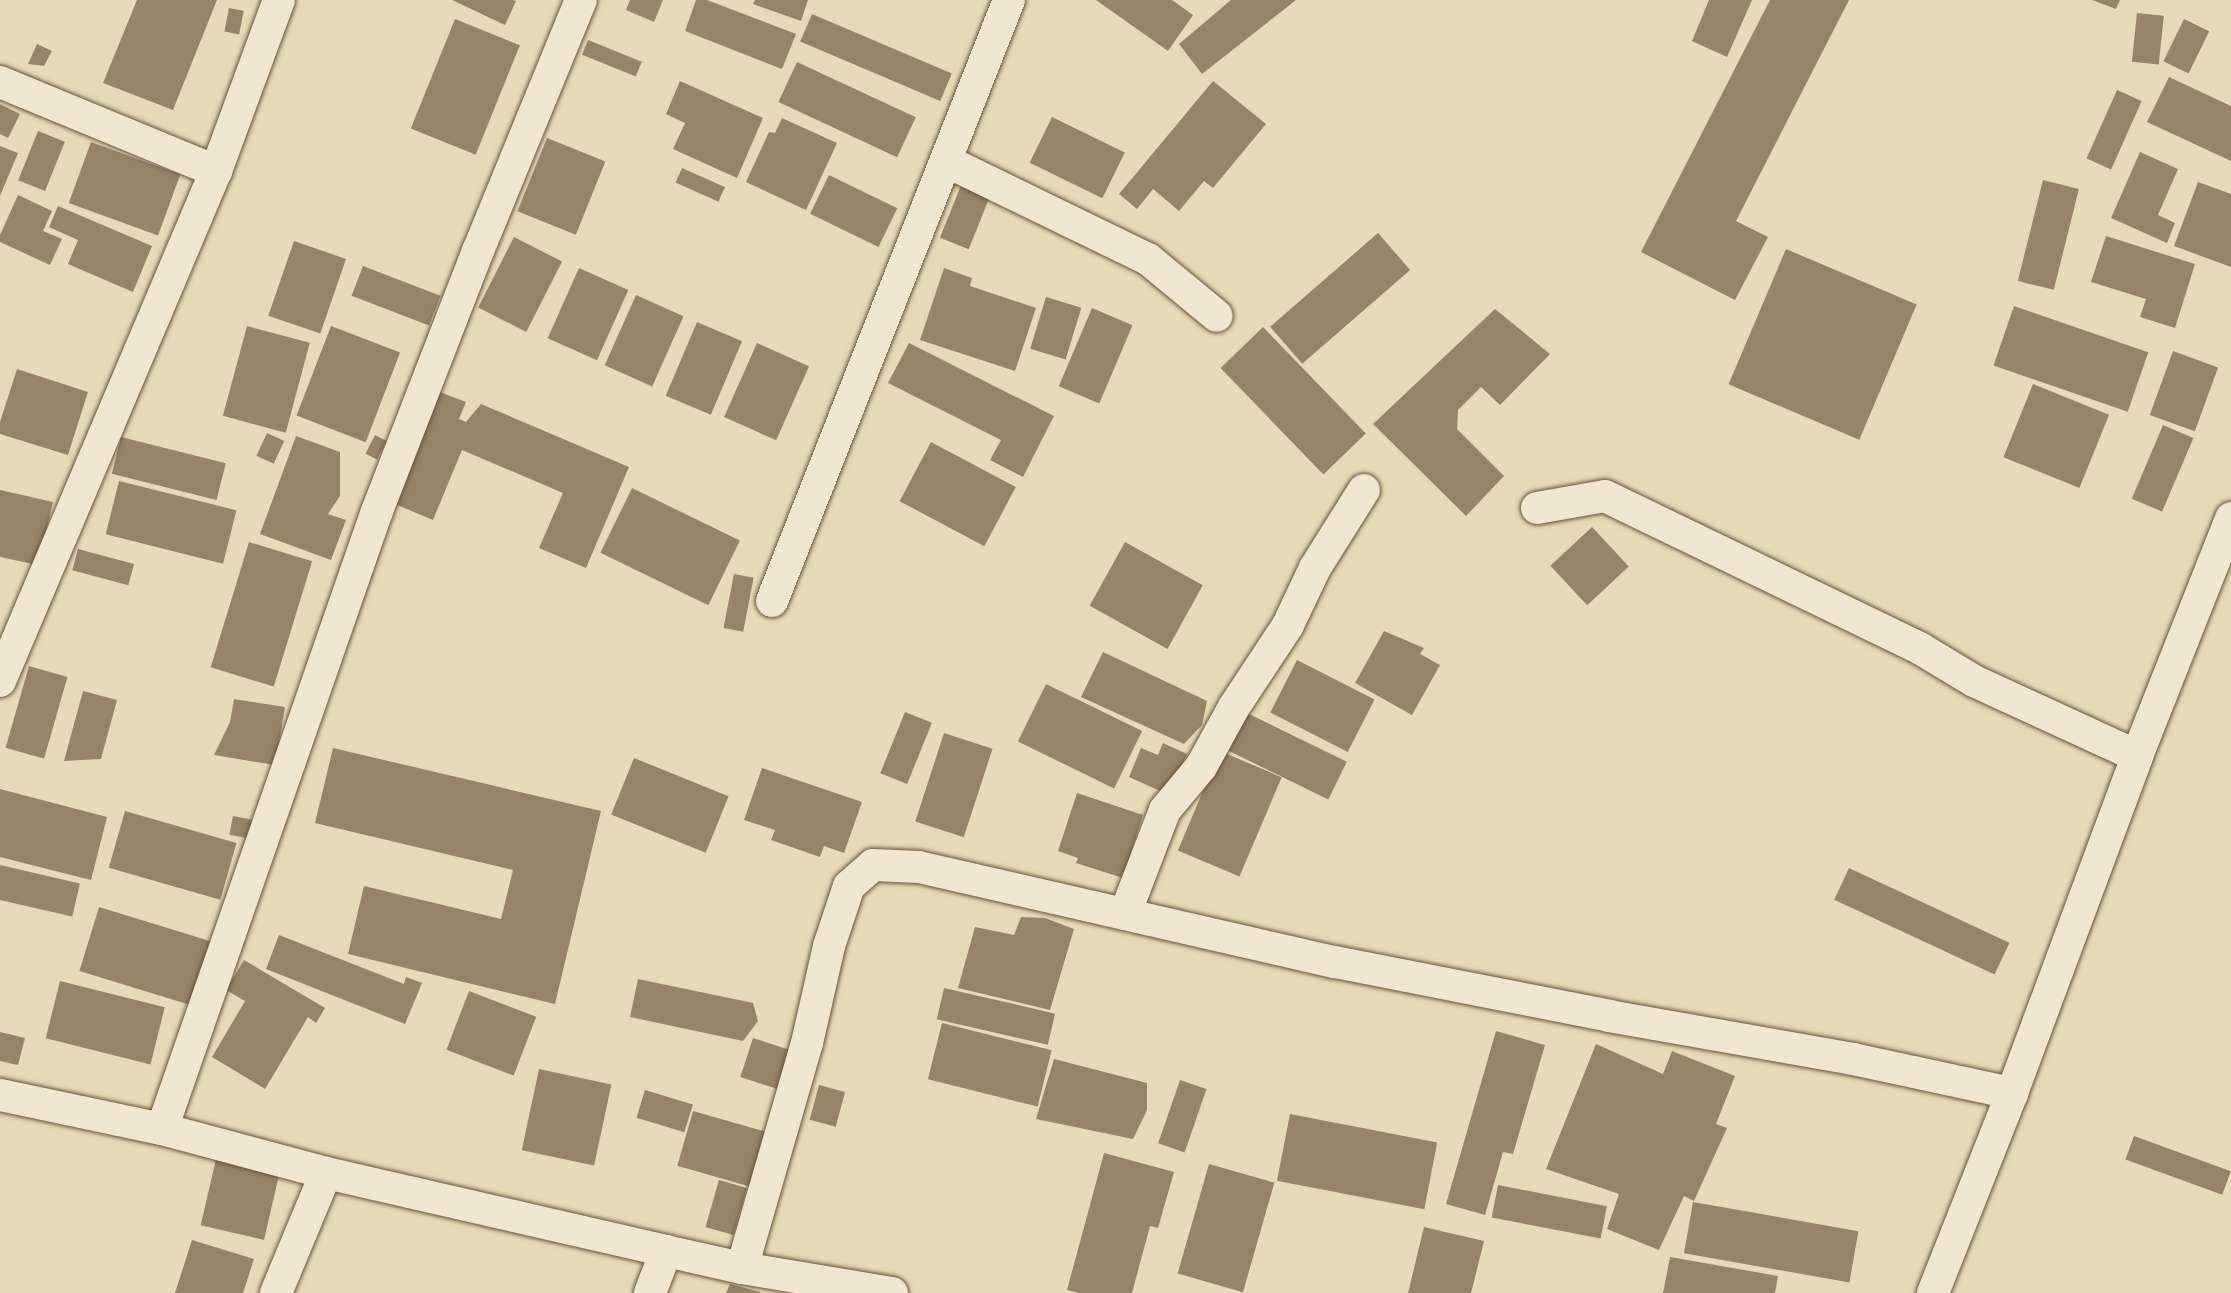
<!DOCTYPE html>
<html>
<head>
<meta charset="utf-8">
<style>
	body { margin:0 }
	#map { position:relative; width:2231px; height:1293px; overflow:hidden; background:#e7dab8; font-family:"Sorts Mill Goudy",serif }
	div>[style] { position:absolute }
	[style*='--x'] { left:calc(var(--x)*1px); top:calc(var(--y)*1px); width:calc(var(--w)*1px); rotate:calc(var(--a)*1deg) }
	.building>* { inset:0; background:#968468; transform-origin:0 0 }
	.roads { filter:drop-shadow(0 0 2px #68533c) drop-shadow(0 0 2px #68533c) }
	.street>* { height:32px; margin:-16px; padding:0 16px; transform-origin:16px; border-radius:16px; background:#efe7d1 }
	span { translate:-50% -50%; white-space:nowrap; text-align:center; line-height:1.15; -webkit-text-stroke:5px #efe7d1; paint-order:stroke }
</style>
</head>
<body>
<div id="map">
	<div class="building">
		<div style="clip-path:polygon(137px 0,217px 0,173px 110px,103px 83px)"></div>
		<div style="clip-path:polygon(452px 0,513px 0,516px 1px,505px 25px)"></div>
		<div style="clip-path:polygon(630px 0,663px 0,654px 22px,626px 10px)"></div>
		<div style="clip-path:polygon(696px 0,707px 0,796px 34px,782px 69px,685px 31px)"></div>
		<div style="clip-path:polygon(755px 0,808px 0,801px 21px,753px 4px)"></div>
		<div style="clip-path:polygon(1096px 0,1172px 0,1193px 15px,1168px 51px)"></div>
		<div style="clip-path:polygon(1231px 0,1296px 0,1202px 74px,1179px 44px)"></div>
		<div style="clip-path:polygon(1709px 0,1752px 0,1727px 57px,1692px 41px)"></div>
		<div style="clip-path:polygon(1770px 0,1849px 0,1736px 221px,1768px 237px,1735px 300px,1641px 252px)"></div>
		<div style="clip-path:polygon(2092px 0,2120px 0,2116px 9px)"></div>
		<div style="left:229px;top:8px;width:15px;height:24px;rotate:11deg"></div>
		<div style="left:2137px;top:13px;width:27px;height:49px;rotate:6deg"></div>
		<div style="left:812px;top:14px;width:152px;height:30px;rotate:23deg"></div>
		<div style="left:455px;top:19px;width:70px;height:118px;rotate:22deg"></div>
		<div style="left:2184px;top:19px;width:28px;height:47px;rotate:26deg"></div>
		<div style="left:588px;top:40px;width:58px;height:16px;rotate:22deg"></div>
		<div style="clip-path:polygon(37px 44px,52px 51px,44px 66px,28px 64px)"></div>
		<div style="left:797px;top:62px;width:131px;height:44px;rotate:25deg"></div>
		<div style="clip-path:polygon(2169px 77px,2231px 106px,2231px 161px,2147px 122px)"></div>
		<div style="clip-path:polygon(680px 81px,763px 118px,737px 178px,673px 149px,685px 123px,666px 114px)"></div>
		<div style="clip-path:polygon(1213px 81px,1266px 124px,1213px 188px,1204px 181px,1179px 211px,1153px 189px,1137px 209px,1119px 194px)"></div>
		<div style="left:2117px;top:90px;width:27px;height:75px;rotate:24deg"></div>
		<div style="clip-path:polygon(0 104px,20px 114px,8px 138px,0 134px)"></div>
		<div style="left:1052px;top:117px;width:81px;height:51px;rotate:26deg"></div>
		<div style="clip-path:polygon(782px 118px,837px 143px,806px 210px,746px 182px,769px 132px,775px 133px)"></div>
		<div style="left:38px;top:131px;width:29px;height:53px;rotate:22deg"></div>
		<div style="left:547px;top:138px;width:63px;height:79px;rotate:22deg"></div>
		<div style="left:91px;top:142px;width:95px;height:65px;rotate:20deg"></div>
		<div style="clip-path:polygon(0 146px,18px 153px,0 196px)"></div>
		<div style="clip-path:polygon(2140px 152px,2178px 169px,2158px 215px,2175px 223px,2167px 243px,2111px 218px)"></div>
		<div style="left:682px;top:168px;width:47px;height:16px;rotate:24deg"></div>
		<div style="left:829px;top:175px;width:76px;height:43px;rotate:26deg"></div>
		<div style="left:2043px;top:180px;width:37px;height:104px;rotate:14deg"></div>
		<div style="clip-path:polygon(2198px 182px,2231px 194px,2231px 267px,2174px 246px)"></div>
		<div style="left:962px;top:183px;width:31px;height:59px;rotate:22deg"></div>
		<div style="clip-path:polygon(18px 195px,52px 211px,43px 231px,62px 239px,50px 265px,0 242px,0 235px)"></div>
		<div style="clip-path:polygon(58px 206px,152px 246px,133px 292px,68px 264px,78px 240px,49px 227px)"></div>
		<div style="left:1378px;top:233px;width:49px;height:143px;rotate:49deg"></div>
		<div style="clip-path:polygon(2106px 236px,2195px 264px,2175px 328px,2140px 317px,2146px 299px,2091px 282px)"></div>
		<div style="left:514px;top:237px;width:54px;height:79px;rotate:27deg"></div>
		<div style="left:294px;top:241px;width:55px;height:79px;rotate:19deg"></div>
		<div style="left:1786px;top:249px;width:142px;height:147px;rotate:23deg"></div>
		<div style="left:363px;top:266px;width:83px;height:32px;rotate:21deg"></div>
		<div style="left:579px;top:268px;width:54px;height:77px;rotate:24deg"></div>
		<div style="clip-path:polygon(944px 268px,972px 278px,970px 286px,1036px 308px,1015px 371px,920px 340px)"></div>
		<div style="left:636px;top:295px;width:52px;height:77px;rotate:24deg"></div>
		<div style="left:1046px;top:297px;width:37px;height:54px;rotate:17deg"></div>
		<div style="left:2014px;top:306px;width:142px;height:63px;rotate:19deg"></div>
		<div style="left:1092px;top:308px;width:44px;height:85px;rotate:23deg"></div>
		<div style="clip-path:polygon(1495px 309px,1550px 354px,1500px 405px,1481px 387px,1458px 410px,1457px 429px,1504px 476px,1466px 516px,1373px 424px)"></div>
		<div style="left:697px;top:322px;width:49px;height:80px;rotate:23deg"></div>
		<div style="left:247px;top:326px;width:65px;height:93px;rotate:15deg"></div>
		<div style="left:331px;top:326px;width:74px;height:96px;rotate:21deg"></div>
		<div style="left:1263px;top:327px;width:148px;height:59px;rotate:46deg"></div>
		<div style="left:757px;top:343px;width:57px;height:81px;rotate:24deg"></div>
		<div style="clip-path:polygon(909px 343px,1054px 416px,1023px 477px,990px 460px,1001px 440px,888px 383px)"></div>
		<div style="left:2173px;top:351px;width:48px;height:68px;rotate:20deg"></div>
		<div style="clip-path:polygon(17px 369px,88px 392px,68px 455px,0 434px,0 422px)"></div>
		<div style="left:2033px;top:384px;width:82px;height:79px;rotate:22deg"></div>
		<div style="clip-path:polygon(437px 391px,466px 402px,459px 419px,466px 422px,481px 404px,629px 467px,586px 568px,539px 548px,563px 493px,462px 450px,433px 520px,390px 502px)"></div>
		<div style="left:2163px;top:425px;width:33px;height:80px;rotate:23deg"></div>
		<div style="left:267px;top:433px;width:19px;height:25px;rotate:25deg"></div>
		<div style="left:375px;top:435px;width:13px;height:21px;rotate:27deg"></div>
		<div style="clip-path:polygon(296px 436px,340px 452px,340px 496px,328px 514px,346px 520px,331px 560px,260px 534px)"></div>
		<div style="left:121px;top:437px;width:108px;height:38px;rotate:14deg"></div>
		<div style="left:931px;top:442px;width:96px;height:67px;rotate:28deg"></div>
		<div style="left:119px;top:481px;width:121px;height:55px;rotate:14deg"></div>
		<div style="left:632px;top:488px;width:120px;height:72px;rotate:26deg"></div>
		<div style="clip-path:polygon(0 490px,53px 502px,38px 565px,0 557px)"></div>
		<div style="left:1592px;top:527px;width:54px;height:57px;rotate:47deg"></div>
		<div style="left:249px;top:542px;width:66px;height:131px;rotate:17deg"></div>
		<div style="left:1125px;top:542px;width:89px;height:73px;rotate:29deg"></div>
		<div style="left:78px;top:549px;width:58px;height:22px;rotate:15deg"></div>
		<div style="left:734px;top:574px;width:20px;height:55px;rotate:11deg"></div>
		<div style="clip-path:polygon(1384px 631px,1424px 648px,1420px 654px,1440px 665px,1412px 715px,1355px 683px)"></div>
		<div style="clip-path:polygon(1103px 652px,1207px 701px,1202px 725px,1184px 744px,1081px 697px)"></div>
		<div style="left:1297px;top:660px;width:87px;height:59px;rotate:27deg"></div>
		<div style="left:29px;top:666px;width:40px;height:85px;rotate:16deg"></div>
		<div style="left:1046px;top:684px;width:107px;height:64px;rotate:26deg"></div>
		<div style="clip-path:polygon(83px 691px,117px 700px,101px 759px,64px 761px)"></div>
		<div style="clip-path:polygon(234px 699px,285px 707px,275px 765px,214px 755px,230px 722px)"></div>
		<div style="left:905px;top:712px;width:29px;height:66px;rotate:22deg"></div>
		<div style="left:1247px;top:713px;width:111px;height:42px;rotate:26deg"></div>
		<div style="left:944px;top:733px;width:51px;height:93px;rotate:18deg"></div>
		<div style="clip-path:polygon(1163px 743px,1187px 754px,1169px 795px,1129px 777px,1141px 748px,1158px 755px)"></div>
		<div style="clip-path:polygon(333px 748px,601px 811px,555px 1004px,348px 954px,364px 886px,501px 919px,513px 870px,315px 823px)"></div>
		<div style="left:1220px;top:751px;width:67px;height:108px;rotate:23deg"></div>
		<div style="left:634px;top:758px;width:102px;height:61px;rotate:22deg"></div>
		<div style="clip-path:polygon(762px 768px,862px 802px,844px 853px,824px 846px,820px 857px,771px 840px,775px 830px,744px 820px)"></div>
		<div style="clip-path:polygon(0 789px,107px 817px,91px 880px,0 857px)"></div>
		<div style="clip-path:polygon(1077px 793px,1143px 815px,1123px 878px,1076px 863px,1078px 858px,1058px 851px)"></div>
		<div style="left:125px;top:811px;width:116px;height:59px;rotate:16deg"></div>
		<div style="left:233px;top:816px;width:20px;height:19px;rotate:11deg"></div>
		<div style="left:0;top:865px;width:82px;height:34px;rotate:13deg"></div>
		<div style="left:1849px;top:868px;width:177px;height:35px;rotate:25deg"></div>
		<div style="left:99px;top:907px;width:116px;height:67px;rotate:17deg"></div>
		<div style="clip-path:polygon(1021px 917px,1045px 918px,1074px 929px,1050px 1010px,958px 988px,975px 927px,1014px 935px)"></div>
		<div style="clip-path:polygon(279px 935px,404px 984px,406px 977px,422px 983px,405px 1024px,266px 969px)"></div>
		<div style="clip-path:polygon(244px 960px,325px 1008px,316px 1023px,308px 1017px,265px 1089px,212px 1057px,245px 1001px,226px 990px)"></div>
		<div style="clip-path:polygon(638px 979px,753px 1003px,758px 1021px,743px 1041px,630px 1017px)"></div>
		<div style="left:60px;top:981px;width:108px;height:59px;rotate:14deg"></div>
		<div style="left:944px;top:988px;width:114px;height:32px;rotate:13deg"></div>
		<div style="left:469px;top:991px;width:72px;height:63px;rotate:21deg"></div>
		<div style="left:942px;top:1023px;width:113px;height:58px;rotate:14deg"></div>
		<div style="clip-path:polygon(1496px 1031px,1545px 1045px,1513px 1154px,1503px 1152px,1485px 1215px,1446px 1204px)"></div>
		<div style="clip-path:polygon(0 1032px,25px 1038px,18px 1065px,0 1061px)"></div>
		<div style="left:753px;top:1038px;width:44px;height:41px;rotate:18deg"></div>
		<div style="clip-path:polygon(1596px 1044px,1663px 1074px,1672px 1051px,1735px 1076px,1716px 1124px,1727px 1128px,1694px 1201px,1684px 1196px,1659px 1250px,1607px 1229px,1619px 1194px,1546px 1169px)"></div>
		<div style="clip-path:polygon(1054px 1059px,1147px 1083px,1147px 1110px,1133px 1139px,1036px 1119px)"></div>
		<div style="left:539px;top:1069px;width:74px;height:83px;rotate:12deg"></div>
		<div style="left:1180px;top:1080px;width:28px;height:67px;rotate:19deg"></div>
		<div style="left:819px;top:1085px;width:27px;height:36px;rotate:15deg"></div>
		<div style="left:645px;top:1090px;width:50px;height:29px;rotate:17deg"></div>
		<div style="left:693px;top:1111px;width:77px;height:57px;rotate:16deg"></div>
		<div style="left:1290px;top:1114px;width:150px;height:68px;rotate:11deg"></div>
		<div style="left:2134px;top:1136px;width:103px;height:25px;rotate:20deg"></div>
		<div style="clip-path:polygon(1104px 1153px,1174px 1172px,1158px 1228px,1150px 1226px,1132px 1293px,1079px 1293px,1067px 1290px)"></div>
		<div style="left:216px;top:1159px;width:65px;height:68px;rotate:13deg"></div>
		<div style="left:1209px;top:1164px;width:68px;height:114px;rotate:16deg"></div>
		<div style="left:719px;top:1180px;width:29px;height:49px;rotate:16deg"></div>
		<div style="left:1498px;top:1185px;width:111px;height:33px;rotate:11deg"></div>
		<div style="left:1693px;top:1202px;width:168px;height:52px;rotate:10deg"></div>
		<div style="clip-path:polygon(1424px 1227px,1484px 1241px,1471px 1293px,1408px 1293px)"></div>
		<div style="clip-path:polygon(192px 1240px,254px 1259px,243px 1293px,175px 1293px)"></div>
		<div style="clip-path:polygon(1670px 1257px,1778px 1276px,1775px 1293px,1663px 1293px)"></div>
		<div style="clip-path:polygon(730px 1284px,760px 1292px,760px 1293px,726px 1293px)"></div>
	</div>
	<div class="roads">
		<div class="street">
			<div style="--x:0;--y:82;--w:234;--a:22.4"></div>
			<div style="--x:946;--y:161;--w:225;--a:25.9"></div>
			<div style="--x:1148;--y:259;--w:89;--a:39.6"></div>
			<div style="--x:1537;--y:508;--w:69;--a:-10"></div>
			<div style="--x:1605;--y:496;--w:351;--a:25.8"></div>
			<div style="--x:1921;--y:649;--w:62;--a:31.1"></div>
			<div style="--x:1974;--y:681;--w:179;--a:24.7"></div>
			<div style="--x:772;--y:601;--w:646;--a:-68.48"></div>
			<div style="--x:0;--y:681;--w:554;--a:-67.05"></div>
			<div style="--x:216;--y:171;--w:182;--a:-69.8"></div>
			<div style="--x:1125;--y:914;--w:111;--a:-69"></div>
			<div style="--x:1165;--y:810;--w:56;--a:-50.1"></div>
			<div style="--x:1201;--y:767;--w:68;--a:-61.2"></div>
			<div style="--x:1234;--y:707;--w:98;--a:-56.6"></div>
			<div style="--x:1288;--y:625;--w:63;--a:-64.7"></div>
			<div style="--x:1315;--y:568;--w:92;--a:-57.9"></div>
			<div style="--x:0;--y:1095;--w:166;--a:11.9"></div>
			<div style="--x:162;--y:1129;--w:170;--a:15"></div>
			<div style="--x:326;--y:1173;--w:349;--a:12.9"></div>
			<div style="--x:666;--y:1251;--w:78;--a:12.6"></div>
			<div style="--x:742;--y:1268;--w:152;--a:9.5"></div>
			<div style="--x:162;--y:1129;--w:654;--a:-70.82"></div>
			<div style="--x:377;--y:511;--w:279;--a:-68.8"></div>
			<div style="--x:478;--y:251;--w:271;--a:-67.7"></div>
			<div style="--x:742;--y:1268;--w:234;--a:-73.9"></div>
			<div style="--x:807;--y:1043;--w:99;--a:-77.2"></div>
			<div style="--x:829;--y:946;--w:63;--a:-71.6"></div>
			<div style="--x:849;--y:886;--w:32;--a:-41"></div>
			<div style="--x:873;--y:865;--w:46;--a:2.5"></div>
			<div style="--x:919;--y:867;--w:427;--a:12.9"></div>
			<div style="--x:1335;--y:962;--w:279;--a:11.1"></div>
			<div style="--x:1609;--y:1016;--w:248;--a:10"></div>
			<div style="--x:1853;--y:1059;--w:163;--a:12.1"></div>
			<div style="--x:276;--y:1293;--w:130;--a:-67.4"></div>
			<div style="--x:650;--y:1293;--w:45;--a:-69.1"></div>
			<div style="--x:1933;--y:1293;--w:215;--a:-68.4"></div>
			<div style="--x:2012;--y:1093;--w:359;--a:-69.6"></div>
			<div style="--x:2137;--y:756;--w:256;--a:-68.4"></div>
		</div>
	</div>
</div>
</body>
</html>
